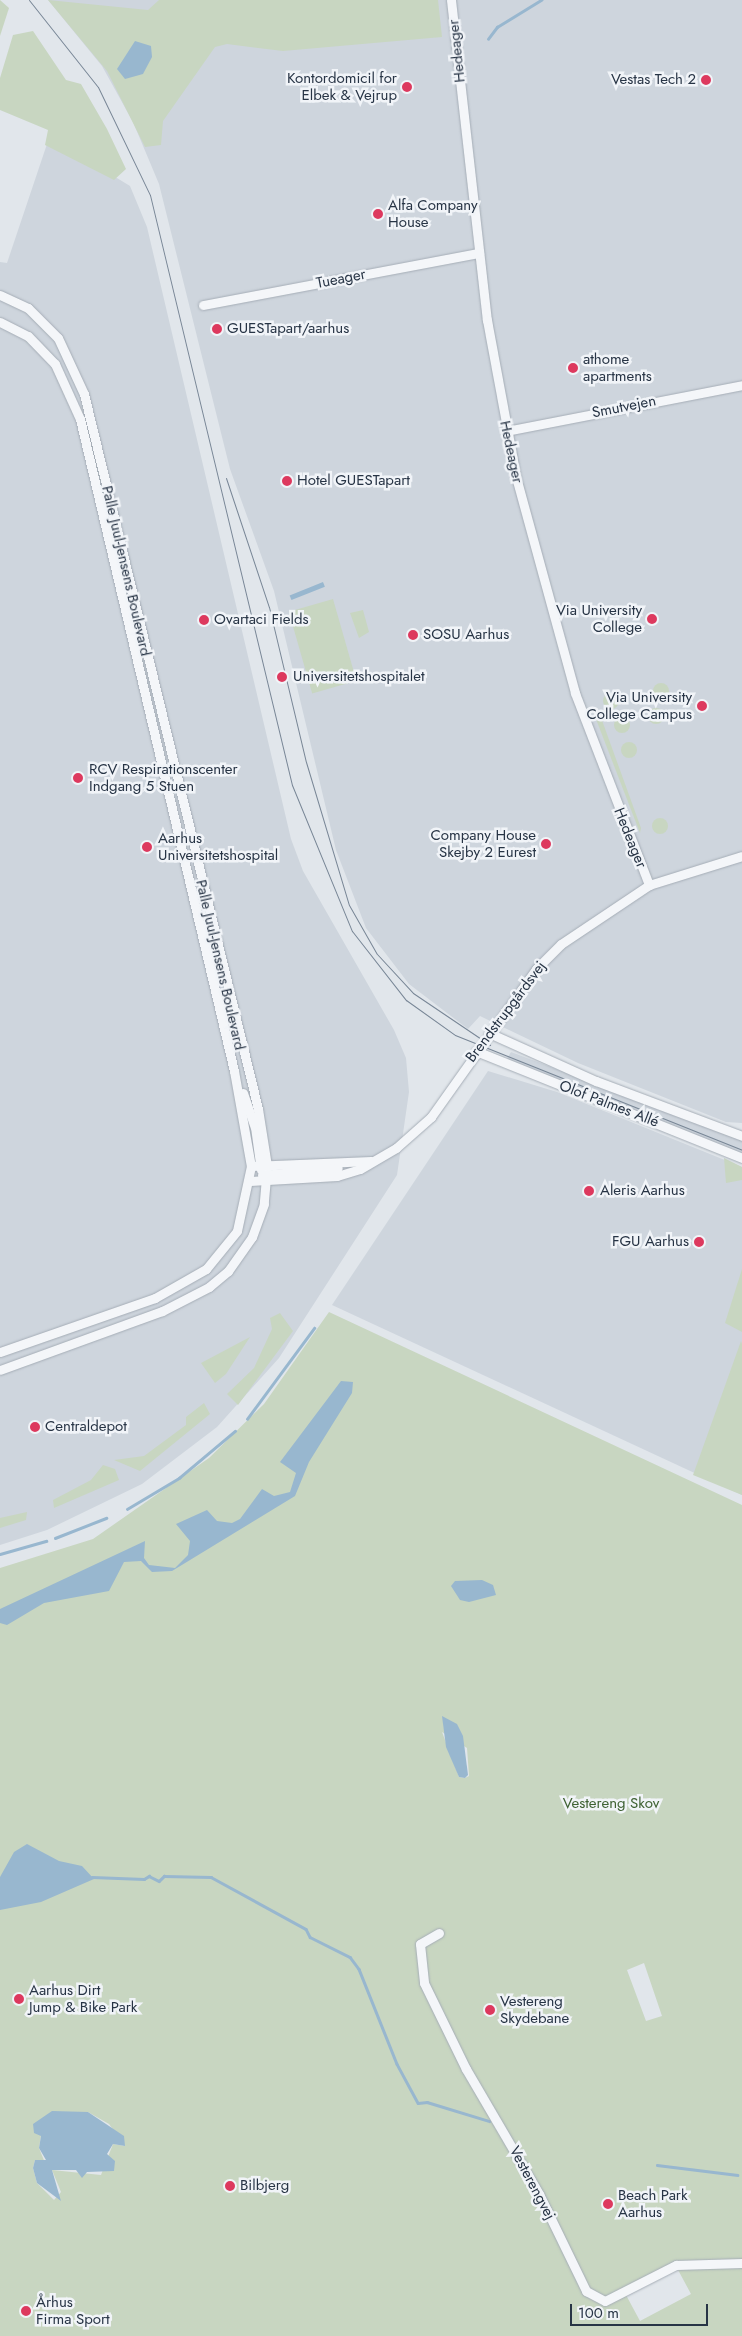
<!DOCTYPE html>
<html>
<head>
<meta charset="utf-8">
<style>
	body { margin:0 }
	#map { position:relative; width:742px; height:2336px; overflow:hidden; background:#e1e6eb; font-family:Jost,sans-serif }
	div>[style] { position:absolute }
	[style*='--x'] { left:calc(var(--x)*1px); top:calc(var(--y)*1px); width:calc(var(--w)*1px); rotate:calc(var(--a)*1deg) }
	.built>* { inset:0; background:#ced5dd }
	.green>* { inset:0; background:#c8d6c1; transform-origin:0 0 }
	.round { border-radius:50% }
	.water>* { inset:0; background:#98b7cf; transform-origin:0 0 }
	.stream>* { height:2.5px; margin:-1.25px; padding:0 1.25px; transform-origin:1.25px; border-radius:1.25px; background:#98b7cf }
	.roads { filter:drop-shadow(0 0 1px #a5adb6) drop-shadow(0 0 1px #a5adb6) }
	.minor>* { height:9px; margin:-4.5px; padding:0 4.5px; transform-origin:4.5px; border-radius:4.5px; background:#f4f6f9 }
	.tram>* { height:1px; margin:-0.5px; padding:0 0.5px; transform-origin:0.5px; border-radius:0.5px; background:#788696 }
	.dots>* { width:14px; height:14px; translate:-50% -50%; box-sizing:border-box; border:2px solid #f1f4f8; border-radius:50% }
	span { translate:-50% -50%; white-space:nowrap; text-align:center; line-height:1.15; -webkit-text-stroke:5px #f1f4f8; paint-order:stroke }
	.street-label { font-size:15px; color:#273445 }
	.poi-label { font-size:15px; color:#273445 }
	.right { translate:-100% -50%; text-align:right }
	.left { translate:0 -50%; text-align:left }
	.park-label { font-size:15px; color:#3f6233 }
	.scale { position:absolute; left:570px; top:2304px; width:138px; height:22px; box-sizing:border-box; border:2px solid #273445; border-top:0; padding-left:6px; font-size:15px; line-height:18px; white-space:nowrap; color:#273445; -webkit-text-stroke:4px #f1f4f8; paint-order:stroke }
</style>
</head>
<body>
<div id="map">
	<div class="built">
		<div style="clip-path:polygon(48px 0,742px 0,742px 1123px,726px 1122px,578px 1063px,480px 1016px,468px 1029px,409px 984px,366px 928px,336px 850px,274px 591px,230px 469px,159px 184px,133px 122px,102px 66px)"></div>
		<div style="clip-path:polygon(47px 144px,89px 161px,130px 186px,147px 227px,291px 839px,303px 871px,394px 1030px,406px 1058px,409px 1092px,397px 1175px,279px 1358px,217px 1427px,142px 1484px,47px 1530px,0 1545px,0 262px,7px 263px)"></div>
		<div style="clip-path:polygon(511px 1052px,742px 1139px,742px 1155px,505px 1062px)"></div>
		<div style="clip-path:polygon(488px 1071px,557px 1092px,742px 1167px,742px 1495px,332px 1305px)"></div>
	</div>
	<div class="green">
		<div style="clip-path:polygon(0 0,9px 8px,0 36px)"></div>
		<div style="clip-path:polygon(48px 0,148px 10px,159px 0,438px 0,442px 37px,283px 51px,227px 44px,215px 47px,163px 121px,161px 145px,145px 147px,107px 71px)"></div>
		<div style="clip-path:polygon(33px 31px,66px 80px,81px 84px,107px 129px,126px 169px,114px 180px,45px 145px,48px 130px,0 110px,0 78px,13px 35px)"></div>
		<div style="left:333px;top:599px;width:85px;height:46px;rotate:74deg"></div>
		<div style="clip-path:polygon(363px 610px,369px 632px,359px 638px,350px 613px)"></div>
		<div class="round" style="left:653px;top:683px;width:16px;height:16px"></div>
		<div class="round" style="left:603px;top:693px;width:16px;height:16px"></div>
		<div class="round" style="left:648px;top:708px;width:16px;height:16px"></div>
		<div style="clip-path:polygon(599px 712px,641px 828px,640px 833px,594px 714px)"></div>
		<div class="round" style="left:614px;top:717px;width:16px;height:16px"></div>
		<div class="round" style="left:621px;top:742px;width:16px;height:16px"></div>
		<div class="round" style="left:652px;top:818px;width:16px;height:16px"></div>
		<div style="clip-path:polygon(724px 1158px,742px 1167px,742px 1180px,726px 1183px)"></div>
		<div style="clip-path:polygon(742px 1269px,742px 1332px,725px 1323px)"></div>
		<div style="clip-path:polygon(evenodd,329px 1312px,742px 1505px,742px 2336px,0 2336px,0 1568px,93px 1539px,209px 1458px,264px 1404px,329px 1312px,442px 1732px,467px 1748px,469px 1776px,465px 1778px,459px 1777px,442px 1732px,329px 1312px,644px 1963px,662px 2016px,646px 2021px,627px 1970px,644px 1963px,329px 1312px,58px 2112px,88px 2112px,109px 2124px,125px 2146px,113px 2144px,101px 2175px,52px 2170px,61px 2192px,54px 2200px,37px 2183px,33px 2168px,35px 2160px,45px 2163px,39px 2148px,41px 2135px,58px 2112px,329px 1312px,677px 2268px,691px 2294px,640px 2321px,626px 2295px,677px 2268px)"></div>
		<div style="clip-path:polygon(280px 1313px,293px 1331px,238px 1405px,227px 1394px,254px 1368px,272px 1329px,270px 1318px)"></div>
		<div style="clip-path:polygon(250px 1337px,226px 1374px,215px 1383px,201px 1363px)"></div>
		<div style="clip-path:polygon(741px 1341px,742px 1344px,742px 1495px,693px 1475px)"></div>
		<div style="clip-path:polygon(204px 1403px,210px 1414px,140px 1471px,114px 1460px,144px 1456px,186px 1425px,186px 1417px)"></div>
		<div style="clip-path:polygon(103px 1465px,115px 1469px,119px 1480px,54px 1508px,53px 1500px,91px 1480px)"></div>
		<div style="clip-path:polygon(27px 1512px,26px 1520px,0 1528px,0 1518px)"></div>
	</div>
	<div class="water">
		<div style="clip-path:polygon(135px 41px,151px 46px,152px 57px,143px 74px,125px 79px,117px 69px)"></div>
		<div style="left:323px;top:582px;width:5px;height:36px;rotate:68deg"></div>
		<div style="clip-path:polygon(341px 1381px,353px 1382px,352px 1393px,309px 1462px,295px 1496px,172px 1571px,152px 1572px,141px 1561px,124px 1562px,109px 1591px,44px 1603px,7px 1625px,0 1623px,0 1609px,145px 1541px,144px 1558px,149px 1565px,175px 1568px,188px 1555px,190px 1541px,176px 1524px,207px 1510px,217px 1521px,232px 1523px,240px 1519px,262px 1489px,274px 1496px,290px 1492px,296px 1473px,280px 1462px)"></div>
		<div style="clip-path:polygon(482px 1580px,493px 1585px,496px 1595px,469px 1602px,460px 1600px,451px 1586px,455px 1581px)"></div>
		<div style="clip-path:polygon(442px 1716px,457px 1724px,463px 1736px,468px 1775px,465px 1778px,459px 1777px,446px 1747px)"></div>
		<div style="clip-path:polygon(27px 1844px,59px 1861px,82px 1866px,94px 1879px,41px 1902px,0 1910px,0 1877px,14px 1852px)"></div>
		<div style="clip-path:polygon(52px 2111px,88px 2112px,124px 2136px,125px 2146px,113px 2144px,107px 2154px,115px 2161px,114px 2171px,87px 2172px,82px 2178px,76px 2170px,52px 2170px,61px 2201px,37px 2183px,33px 2168px,35px 2160px,46px 2160px,39px 2148px,41px 2136px,34px 2133px,33px 2124px)"></div>
	</div>
	<div class="stream">
		<div style="--x:488;--y:39;--w:15;--a:-53"></div>
		<div style="--x:497;--y:27;--w:52;--a:-31.5"></div>
		<div style="--x:247;--y:1419;--w:113;--a:-53.6"></div>
		<div style="--x:127;--y:1509;--w:61;--a:-30.8"></div>
		<div style="--x:179;--y:1478;--w:73;--a:-40"></div>
		<div style="--x:55;--y:1538;--w:55;--a:-21.4"></div>
		<div style="--x:0;--y:1554;--w:48;--a:-15.8"></div>
		<div style="--x:92;--y:1877;--w:52;--a:2.2"></div>
		<div style="--x:144;--y:1879;--w:6;--a:-31"></div>
		<div style="--x:149;--y:1876;--w:11;--a:27"></div>
		<div style="--x:159;--y:1881;--w:7;--a:-45"></div>
		<div style="--x:164;--y:1876;--w:47;--a:1.2"></div>
		<div style="--x:211;--y:1877;--w:108;--a:28.7"></div>
		<div style="--x:306;--y:1929;--w:9;--a:63"></div>
		<div style="--x:310;--y:1937;--w:45;--a:26.6"></div>
		<div style="--x:350;--y:1957;--w:15;--a:53"></div>
		<div style="--x:359;--y:1969;--w:102;--a:68.2"></div>
		<div style="--x:397;--y:2064;--w:44;--a:61.7"></div>
		<div style="--x:418;--y:2103;--w:9;--a:-6"></div>
		<div style="--x:427;--y:2102;--w:65;--a:17"></div>
		<div style="--x:657;--y:2165;--w:81;--a:7.1"></div>
	</div>
	<div class="roads">
		<div class="minor">
			<div style="--x:451;--y:0;--w:322;--a:83.6"></div>
			<div style="--x:487;--y:320;--w:160;--a:79.5"></div>
			<div style="--x:516;--y:477;--w:224;--a:74.7"></div>
			<div style="--x:575;--y:693;--w:206;--a:68.9"></div>
			<div style="--x:0;--y:295;--w:31;--a:25"></div>
			<div style="--x:28;--y:308;--w:42;--a:45"></div>
			<div style="--x:58;--y:338;--w:62;--a:65.1"></div>
			<div style="--x:84;--y:394;--w:736;--a:76.32"></div>
			<div style="--x:258;--y:1109;--w:58;--a:81"></div>
			<div style="--x:267;--y:1166;--w:38;--a:95"></div>
			<div style="--x:264;--y:1204;--w:35;--a:110"></div>
			<div style="--x:252;--y:1237;--w:42;--a:125.2"></div>
			<div style="--x:228;--y:1271;--w:25;--a:140"></div>
			<div style="--x:209;--y:1287;--w:53;--a:152.9"></div>
			<div style="--x:162;--y:1311;--w:172;--a:160"></div>
			<div style="--x:203;--y:305;--w:281;--a:-10.7"></div>
			<div style="--x:0;--y:322;--w:31;--a:27"></div>
			<div style="--x:28;--y:336;--w:39;--a:46"></div>
			<div style="--x:55;--y:364;--w:60;--a:65.6"></div>
			<div style="--x:80;--y:419;--w:670;--a:76.71"></div>
			<div style="--x:234;--y:1071;--w:97;--a:79.9"></div>
			<div style="--x:251;--y:1166;--w:66;--a:102.2"></div>
			<div style="--x:237;--y:1231;--w:49;--a:129.2"></div>
			<div style="--x:206;--y:1269;--w:59;--a:150.4"></div>
			<div style="--x:155;--y:1298;--w:164;--a:160.8"></div>
			<div style="--x:506;--y:431;--w:240;--a:-11"></div>
			<div style="--x:489;--y:1033;--w:117;--a:24.2"></div>
			<div style="--x:596;--y:1081;--w:156;--a:20.6"></div>
			<div style="--x:476;--y:1051;--w:287;--a:21.9"></div>
			<div style="--x:243;--y:1093;--w:36;--a:71"></div>
			<div style="--x:255;--y:1127;--w:43;--a:82.1"></div>
			<div style="--x:251;--y:1166;--w:120;--a:-2.4"></div>
			<div style="--x:262;--y:1175;--w:76;--a:-5.3"></div>
			<div style="--x:250;--y:1181;--w:87;--a:-3.3"></div>
			<div style="--x:337;--y:1176;--w:24;--a:-17"></div>
			<div style="--x:360;--y:1169;--w:42;--a:-30.3"></div>
			<div style="--x:396;--y:1148;--w:47;--a:-41.5"></div>
			<div style="--x:431;--y:1117;--w:181;--a:-54.6"></div>
			<div style="--x:536;--y:969;--w:35;--a:-45"></div>
			<div style="--x:561;--y:944;--w:106;--a:-33.8"></div>
			<div style="--x:649;--y:885;--w:97;--a:-17.3"></div>
			<div style="--x:439;--y:1933;--w:22;--a:150"></div>
			<div style="--x:420;--y:1944;--w:39;--a:84"></div>
			<div style="--x:424;--y:1983;--w:96;--a:64"></div>
			<div style="--x:466;--y:2069;--w:145;--a:59.7"></div>
			<div style="--x:539;--y:2194;--w:108;--a:64.1"></div>
			<div style="--x:586;--y:2291;--w:21;--a:28"></div>
			<div style="--x:605;--y:2301;--w:80;--a:-26.9"></div>
			<div style="--x:676;--y:2265;--w:66;--a:-1.7"></div>
		</div>
	</div>
	<div class="tram">
		<div style="--x:29;--y:0;--w:111;--a:51.6"></div>
		<div style="--x:98;--y:87;--w:120;--a:64.3"></div>
		<div style="--x:150;--y:195;--w:607;--a:76.47"></div>
		<div style="--x:292;--y:785;--w:158;--a:67.7"></div>
		<div style="--x:352;--y:931;--w:88;--a:52"></div>
		<div style="--x:406;--y:1000;--w:60;--a:35.5"></div>
		<div style="--x:455;--y:1035;--w:309;--a:21.8"></div>
		<div style="--x:226;--y:478;--w:136;--a:71.6"></div>
		<div style="--x:269;--y:607;--w:159;--a:76.6"></div>
		<div style="--x:306;--y:762;--w:149;--a:73.3"></div>
		<div style="--x:349;--y:905;--w:56;--a:60.3"></div>
		<div style="--x:377;--y:954;--w:53;--a:47.3"></div>
		<div style="--x:413;--y:993;--w:93;--a:34"></div>
	</div>
	<div class="dots">
		<div style="left:706px;top:80px;background:#dd395e"></div>
		<div style="left:407px;top:87px;background:#dd395e"></div>
		<div style="left:378px;top:214px;background:#dd395e"></div>
		<div style="left:217px;top:329px;background:#dd395e"></div>
		<div style="left:573px;top:368px;background:#dd395e"></div>
		<div style="left:287px;top:481px;background:#dd395e"></div>
		<div style="left:652px;top:619px;background:#dd395e"></div>
		<div style="left:204px;top:620px;background:#dd395e"></div>
		<div style="left:413px;top:635px;background:#dd395e"></div>
		<div style="left:282px;top:677px;background:#dd395e"></div>
		<div style="left:702px;top:706px;background:#dd395e"></div>
		<div style="left:78px;top:778px;background:#dd395e"></div>
		<div style="left:546px;top:844px;background:#dd395e"></div>
		<div style="left:147px;top:847px;background:#dd395e"></div>
		<div style="left:589px;top:1191px;background:#dd395e"></div>
		<div style="left:699px;top:1242px;background:#dd395e"></div>
		<div style="left:35px;top:1427px;background:#dd395e"></div>
		<div style="left:19px;top:1999px;background:#dd395e"></div>
		<div style="left:490px;top:2010px;background:#dd395e"></div>
		<div style="left:230px;top:2186px;background:#dd395e"></div>
		<div style="left:608px;top:2204px;background:#dd395e"></div>
		<div style="left:26px;top:2311px;background:#dd395e"></div>
	</div>
	<div class="street-label">
		<span style="left:457px;top:51px;rotate:-96deg">Hedeager</span>
		<span style="left:341px;top:279px;rotate:-11deg">Tueager</span>
		<span style="left:624px;top:407px;rotate:-11deg">Smutvejen</span>
		<span style="left:511px;top:452px;rotate:78deg">Hedeager</span>
		<span style="left:126px;top:571px;rotate:77deg">Palle Juul-Jensens Boulevard</span>
		<span style="left:630px;top:838px;rotate:68deg">Hedeager</span>
		<span style="left:220px;top:965px;rotate:77deg">Palle Juul-Jensens Boulevard</span>
		<span style="left:506px;top:1012px;rotate:-53deg">Brendstrupgårdsvej</span>
		<span style="left:609px;top:1104px;rotate:21deg">Olof Palmes Allé</span>
		<span style="left:532px;top:2183px;rotate:62deg">Vesterengvej</span>
	</div>
	<div class="poi-label">
		<span class="right" style="left:397px;top:87px">Kontordomicil for<br>Elbek &amp; Vejrup</span>
		<span class="right" style="left:696px;top:80px">Vestas Tech 2</span>
		<span class="left" style="left:388px;top:214px">Alfa Company<br>House</span>
		<span class="left" style="left:227px;top:329px">GUESTapart/aarhus</span>
		<span class="left" style="left:583px;top:368px">athome<br>apartments</span>
		<span class="left" style="left:297px;top:481px">Hotel GUESTapart</span>
		<span class="right" style="left:642px;top:619px">Via University<br>College</span>
		<span class="left" style="left:214px;top:620px">Ovartaci Fields</span>
		<span class="left" style="left:423px;top:635px">SOSU Aarhus</span>
		<span class="left" style="left:293px;top:677px">Universitetshospitalet</span>
		<span class="right" style="left:692px;top:706px">Via University<br>College Campus</span>
		<span class="left" style="left:89px;top:778px">RCV Respirationscenter<br>Indgang 5 Stuen</span>
		<span class="right" style="left:536px;top:844px">Company House<br>Skejby 2 Eurest</span>
		<span class="left" style="left:158px;top:847px">Aarhus<br>Universitetshospital</span>
		<span class="left" style="left:600px;top:1191px">Aleris Aarhus</span>
		<span class="right" style="left:689px;top:1242px">FGU Aarhus</span>
		<span class="left" style="left:45px;top:1427px">Centraldepot</span>
		<span class="left" style="left:29px;top:1999px">Aarhus Dirt<br>Jump &amp; Bike Park</span>
		<span class="left" style="left:500px;top:2010px">Vestereng<br>Skydebane</span>
		<span class="left" style="left:240px;top:2186px">Bilbjerg</span>
		<span class="left" style="left:618px;top:2204px">Beach Park<br>Aarhus</span>
		<span class="left" style="left:36px;top:2311px">Århus<br>Firma Sport</span>
	</div>
	<div class="park-label">
		<span style="left:611px;top:1804px">Vestereng Skov</span>
	</div>
	<div class="scale">100 m</div>
</div>
</body>
</html>
